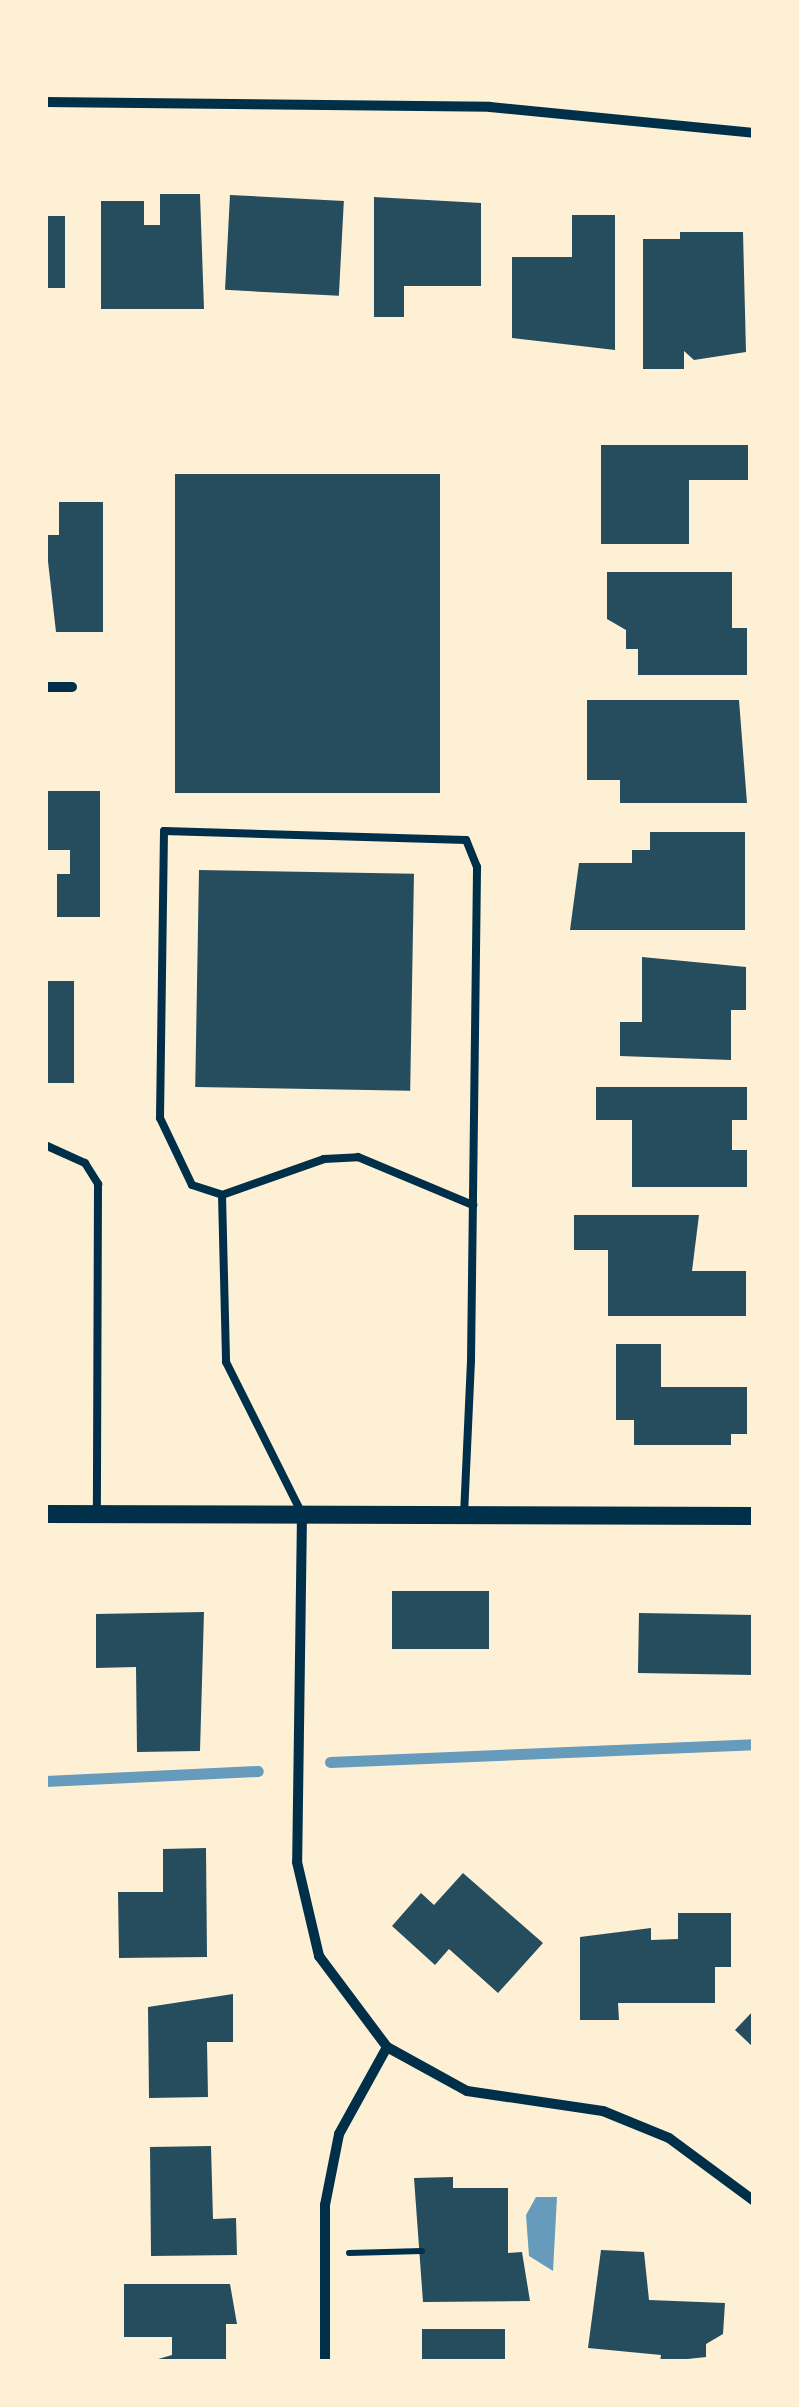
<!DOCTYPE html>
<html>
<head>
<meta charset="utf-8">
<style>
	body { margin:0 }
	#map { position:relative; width:799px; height:2407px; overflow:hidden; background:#fdf0d5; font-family:Poppins,sans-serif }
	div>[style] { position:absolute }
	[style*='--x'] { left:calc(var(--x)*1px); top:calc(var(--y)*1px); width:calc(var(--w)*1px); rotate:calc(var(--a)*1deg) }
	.water>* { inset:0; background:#669bbc }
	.stream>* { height:11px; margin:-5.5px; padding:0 5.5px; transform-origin:5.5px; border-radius:5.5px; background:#669bbc }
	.building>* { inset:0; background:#264d5e; transform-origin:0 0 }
	.path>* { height:6px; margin:-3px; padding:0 3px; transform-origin:3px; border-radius:3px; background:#003049 }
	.service>* { height:8px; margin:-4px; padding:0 4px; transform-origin:4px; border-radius:4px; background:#003049 }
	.minor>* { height:10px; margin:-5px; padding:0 5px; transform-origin:5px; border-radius:5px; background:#003049 }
	.tertiary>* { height:18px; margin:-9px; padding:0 9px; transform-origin:9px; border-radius:9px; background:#003049 }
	span { translate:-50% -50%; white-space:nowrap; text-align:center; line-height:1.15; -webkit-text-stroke:10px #fdf0d5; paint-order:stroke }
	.frame { position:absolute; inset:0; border:48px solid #fdf0d5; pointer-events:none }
</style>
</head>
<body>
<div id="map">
	<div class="water">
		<div style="clip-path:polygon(536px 2197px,557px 2197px,553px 2271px,529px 2256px,526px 2215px)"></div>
	</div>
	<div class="stream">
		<div style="--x:330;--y:1762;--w:424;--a:-2.4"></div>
		<div style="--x:45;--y:1781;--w:213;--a:-2.7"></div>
	</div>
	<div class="building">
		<div style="clip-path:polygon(160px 194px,200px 194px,204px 309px,101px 309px,101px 201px,144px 201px,144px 225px,160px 225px)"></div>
		<div style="left:230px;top:195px;width:114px;height:95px;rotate:3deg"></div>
		<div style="clip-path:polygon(374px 197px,481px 203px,481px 286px,404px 286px,404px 317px,374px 317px)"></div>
		<div style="clip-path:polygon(572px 215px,615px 215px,615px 350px,512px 338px,512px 257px,572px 257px)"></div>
		<div style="left:45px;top:216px;width:20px;height:72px"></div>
		<div style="clip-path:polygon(680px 232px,743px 232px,746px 352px,694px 360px,684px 351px,684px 369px,643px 369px,643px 239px,680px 239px)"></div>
		<div style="clip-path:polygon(601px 445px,748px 445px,748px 480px,689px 480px,689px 544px,601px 544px)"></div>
		<div style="left:440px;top:474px;width:319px;height:265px;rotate:90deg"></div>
		<div style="clip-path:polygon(59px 502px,103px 502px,103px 632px,56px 632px,45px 535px,59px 535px)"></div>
		<div style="clip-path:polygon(607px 572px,732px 572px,732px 628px,747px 628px,747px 675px,638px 675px,638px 649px,626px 649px,626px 630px,607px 619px)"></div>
		<div style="clip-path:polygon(587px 700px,739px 700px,747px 803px,620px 803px,620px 780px,587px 780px)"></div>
		<div style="clip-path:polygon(45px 791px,100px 791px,100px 917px,57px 917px,57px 874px,70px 874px,70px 850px,45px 850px)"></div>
		<div style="clip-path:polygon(650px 832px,745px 832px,745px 930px,570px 930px,579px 863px,632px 863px,632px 850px,650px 850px)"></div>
		<div style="left:199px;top:870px;width:215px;height:217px;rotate:1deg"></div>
		<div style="clip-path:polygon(642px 957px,746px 967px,746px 1010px,731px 1010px,731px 1060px,620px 1056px,620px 1022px,642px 1022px)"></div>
		<div style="left:45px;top:981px;width:29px;height:102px"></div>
		<div style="clip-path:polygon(596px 1087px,747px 1087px,747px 1120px,732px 1120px,732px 1150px,747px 1150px,747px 1187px,632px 1187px,632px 1120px,596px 1120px)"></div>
		<div style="clip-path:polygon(574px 1215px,699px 1215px,692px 1271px,746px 1271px,746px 1316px,608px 1316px,608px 1250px,574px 1250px)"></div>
		<div style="clip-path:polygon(616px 1344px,661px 1344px,661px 1387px,747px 1387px,747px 1434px,731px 1434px,731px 1445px,634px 1445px,634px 1420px,616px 1420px)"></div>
		<div style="left:489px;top:1591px;width:58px;height:97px;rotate:90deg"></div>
		<div style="clip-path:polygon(204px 1612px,200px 1751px,137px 1752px,136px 1667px,96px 1668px,96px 1614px)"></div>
		<div style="left:639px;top:1613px;width:115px;height:60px;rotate:1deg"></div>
		<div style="clip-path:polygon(206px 1848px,207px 1957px,119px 1958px,118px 1892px,163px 1892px,163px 1849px)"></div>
		<div style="clip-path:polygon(463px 1873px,543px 1943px,498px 1993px,449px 1949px,435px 1965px,392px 1926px,421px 1893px,434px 1905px)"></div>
		<div style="clip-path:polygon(678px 1913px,731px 1913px,731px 1967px,715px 1967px,715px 2003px,618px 2003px,619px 2020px,580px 2020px,580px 1937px,651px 1928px,651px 1940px,678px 1939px)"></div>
		<div style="clip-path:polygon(233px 1994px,233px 2042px,207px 2042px,208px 2097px,149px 2098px,148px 2007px)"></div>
		<div style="clip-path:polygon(754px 2010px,754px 2048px,735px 2030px)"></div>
		<div style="clip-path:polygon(211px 2146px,213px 2219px,236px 2218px,237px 2255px,151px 2256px,150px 2147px)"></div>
		<div style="clip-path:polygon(453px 2177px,453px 2188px,508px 2188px,508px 2253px,522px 2252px,530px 2301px,423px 2302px,414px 2178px)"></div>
		<div style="clip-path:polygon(601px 2250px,644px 2252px,649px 2300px,725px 2303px,723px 2334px,706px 2344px,706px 2357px,660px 2362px,661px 2355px,588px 2348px)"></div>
		<div style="clip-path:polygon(124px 2284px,230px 2284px,237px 2324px,226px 2324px,226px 2362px,148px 2362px,172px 2355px,172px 2337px,124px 2337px)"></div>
		<div style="left:422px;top:2329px;width:83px;height:33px"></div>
	</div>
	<div class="path">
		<div style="--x:349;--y:2253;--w:73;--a:-1.6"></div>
	</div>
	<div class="service">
		<div style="--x:45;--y:1145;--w:44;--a:24.2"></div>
		<div style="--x:85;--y:1163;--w:25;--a:58"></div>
		<div style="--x:98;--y:1184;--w:327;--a:90.2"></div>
		<div style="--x:222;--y:1195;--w:167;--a:88.6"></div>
		<div style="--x:226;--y:1362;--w:168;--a:63.4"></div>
		<div style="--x:464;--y:1515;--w:154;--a:-87.4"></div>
		<div style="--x:471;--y:1361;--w:494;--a:-89.3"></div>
		<div style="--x:477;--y:867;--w:29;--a:-112"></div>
		<div style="--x:466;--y:840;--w:302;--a:-178.3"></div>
		<div style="--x:164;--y:831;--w:287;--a:90.8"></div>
		<div style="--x:160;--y:1118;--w:74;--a:64.5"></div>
		<div style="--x:192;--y:1185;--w:32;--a:18"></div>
		<div style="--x:222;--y:1195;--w:108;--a:-19.4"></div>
		<div style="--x:324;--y:1159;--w:34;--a:-3"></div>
		<div style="--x:358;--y:1157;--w:125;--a:22.7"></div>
	</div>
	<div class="minor">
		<div style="--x:45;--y:102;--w:445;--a:0.6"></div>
		<div style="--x:490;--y:107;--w:265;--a:5.6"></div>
		<div style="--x:45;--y:687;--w:27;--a:0"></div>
		<div style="--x:302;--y:1514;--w:348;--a:90.8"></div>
		<div style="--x:297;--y:1862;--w:97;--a:76.8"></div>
		<div style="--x:319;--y:1956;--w:114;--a:53.2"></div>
		<div style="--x:387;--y:2047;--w:91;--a:28.8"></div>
		<div style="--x:467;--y:2091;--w:137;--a:8.4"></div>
		<div style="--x:603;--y:2111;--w:71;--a:22.2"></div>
		<div style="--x:669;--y:2138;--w:106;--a:36.5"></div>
		<div style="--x:325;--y:2362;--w:157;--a:-90"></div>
		<div style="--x:325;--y:2205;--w:72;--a:-78.8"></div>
		<div style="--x:339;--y:2134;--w:99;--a:-61.1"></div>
	</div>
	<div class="tertiary">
		<div style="--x:45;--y:1514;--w:709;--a:0.16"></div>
	</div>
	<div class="frame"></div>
</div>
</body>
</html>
